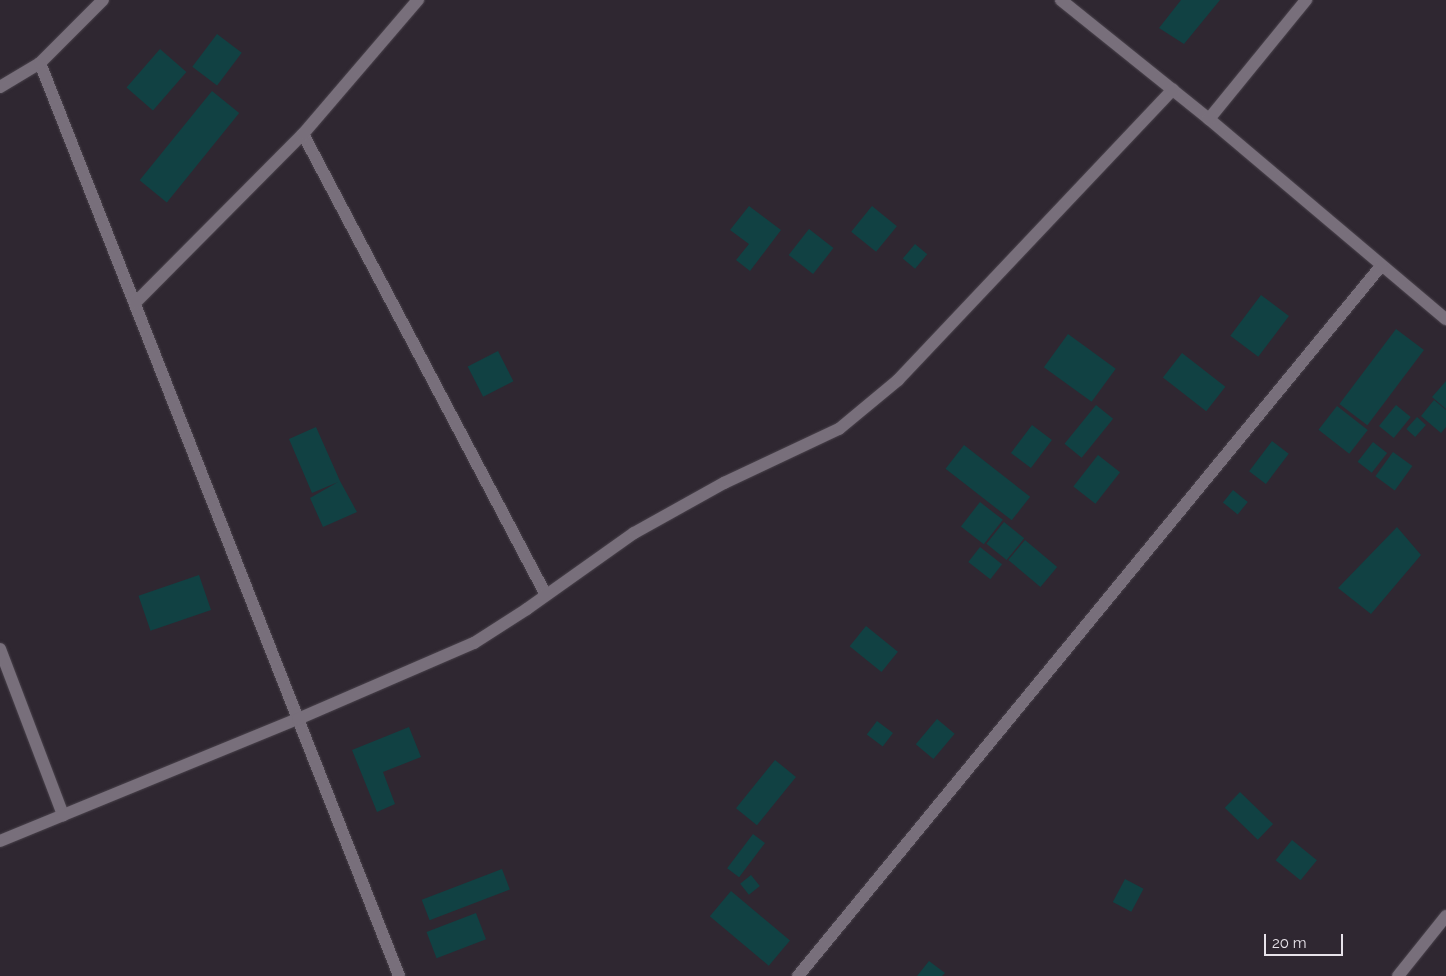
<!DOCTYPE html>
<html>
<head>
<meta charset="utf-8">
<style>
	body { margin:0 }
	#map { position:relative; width:1446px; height:976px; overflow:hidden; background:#2f2731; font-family:Raleway,sans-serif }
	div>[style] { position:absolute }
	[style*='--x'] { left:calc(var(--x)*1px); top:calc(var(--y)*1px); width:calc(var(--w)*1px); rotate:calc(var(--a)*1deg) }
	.building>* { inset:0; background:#114143; transform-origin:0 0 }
	.roads { filter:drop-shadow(0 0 1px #49424b) drop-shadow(0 0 1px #49424b) }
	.street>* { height:12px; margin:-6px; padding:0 6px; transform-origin:6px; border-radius:6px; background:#786f7b }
	.secondary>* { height:12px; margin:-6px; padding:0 6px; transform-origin:6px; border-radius:6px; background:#786f7b }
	span { translate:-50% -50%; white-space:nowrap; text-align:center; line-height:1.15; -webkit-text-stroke:5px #2f2731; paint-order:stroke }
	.scale { position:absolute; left:1264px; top:934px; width:79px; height:22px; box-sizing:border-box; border:2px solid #e7e2e9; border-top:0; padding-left:6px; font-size:15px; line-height:18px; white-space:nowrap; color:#e7e2e9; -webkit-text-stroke:4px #2f2731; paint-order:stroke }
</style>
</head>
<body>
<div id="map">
	<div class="building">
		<div style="clip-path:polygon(1181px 0,1220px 0,1184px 44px,1159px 28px)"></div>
		<div style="left:217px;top:34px;width:31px;height:41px;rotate:37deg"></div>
		<div style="left:160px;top:49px;width:35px;height:51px;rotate:41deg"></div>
		<div style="left:212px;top:91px;width:35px;height:115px;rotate:39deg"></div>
		<div style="clip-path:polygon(749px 206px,781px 230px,750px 271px,736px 260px,749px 244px,730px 230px)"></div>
		<div style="left:872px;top:206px;width:32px;height:33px;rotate:39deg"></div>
		<div style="left:809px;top:229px;width:31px;height:33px;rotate:38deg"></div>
		<div style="left:915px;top:244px;width:16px;height:19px;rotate:40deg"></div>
		<div style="left:1261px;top:295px;width:35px;height:51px;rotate:37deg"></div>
		<div style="left:1396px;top:329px;width:35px;height:94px;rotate:37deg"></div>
		<div style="left:1068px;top:334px;width:59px;height:41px;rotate:36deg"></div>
		<div style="left:498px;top:351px;width:34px;height:34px;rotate:63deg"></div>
		<div style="left:1182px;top:353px;width:55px;height:31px;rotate:38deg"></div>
		<div style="clip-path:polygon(1446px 381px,1446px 409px,1432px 397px)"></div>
		<div style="clip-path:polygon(1434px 400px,1446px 410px,1446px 427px,1441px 433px,1421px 416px)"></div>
		<div style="left:1096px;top:405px;width:22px;height:50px;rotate:39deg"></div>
		<div style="left:1396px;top:405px;width:19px;height:27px;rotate:39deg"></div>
		<div style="left:1337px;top:406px;width:39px;height:30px;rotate:38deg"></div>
		<div style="left:1417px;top:417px;width:12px;height:16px;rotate:42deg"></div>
		<div style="left:1032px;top:425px;width:25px;height:35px;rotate:37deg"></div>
		<div style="clip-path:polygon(316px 427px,340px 481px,357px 512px,323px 527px,310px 498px,338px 482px,312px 493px,289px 439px)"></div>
		<div style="left:1272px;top:441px;width:21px;height:38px;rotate:37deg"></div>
		<div style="left:1373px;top:442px;width:18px;height:25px;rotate:38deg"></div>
		<div style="left:964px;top:445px;width:84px;height:30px;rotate:38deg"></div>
		<div style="left:1393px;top:452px;width:24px;height:30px;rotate:36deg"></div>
		<div style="left:1098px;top:455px;width:28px;height:40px;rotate:38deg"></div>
		<div style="left:1233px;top:490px;width:19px;height:16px;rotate:39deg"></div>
		<div style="left:980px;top:502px;width:29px;height:31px;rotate:38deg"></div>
		<div style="left:1004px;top:522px;width:26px;height:28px;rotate:39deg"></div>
		<div style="clip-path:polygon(1397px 527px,1421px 555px,1371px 614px,1338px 588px)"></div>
		<div style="left:1025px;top:540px;width:42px;height:26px;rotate:40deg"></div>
		<div style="left:980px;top:547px;width:28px;height:19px;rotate:38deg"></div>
		<div style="left:199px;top:575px;width:37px;height:64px;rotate:71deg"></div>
		<div style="left:866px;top:626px;width:41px;height:26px;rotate:39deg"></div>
		<div style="left:937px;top:719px;width:23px;height:33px;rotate:40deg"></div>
		<div style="left:877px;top:721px;width:20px;height:17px;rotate:37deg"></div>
		<div style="clip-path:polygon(409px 727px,421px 757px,383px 772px,395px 804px,377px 812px,352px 750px)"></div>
		<div style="left:775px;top:760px;width:27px;height:62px;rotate:39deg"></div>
		<div style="left:1240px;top:792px;width:46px;height:22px;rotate:44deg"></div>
		<div style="left:753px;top:834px;width:15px;height:43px;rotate:37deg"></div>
		<div style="left:1292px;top:840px;width:32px;height:26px;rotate:39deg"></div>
		<div style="left:502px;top:869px;width:22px;height:86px;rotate:69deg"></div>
		<div style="left:751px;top:875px;width:14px;height:14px;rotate:51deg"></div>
		<div style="left:1125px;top:879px;width:21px;height:26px;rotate:28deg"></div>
		<div style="left:731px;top:891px;width:77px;height:33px;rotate:40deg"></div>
		<div style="left:476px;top:913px;width:28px;height:53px;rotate:69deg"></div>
		<div style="clip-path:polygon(929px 961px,945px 973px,942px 976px,917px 976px)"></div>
	</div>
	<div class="roads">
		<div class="street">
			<div style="--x:1061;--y:0;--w:190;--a:38.8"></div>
			<div style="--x:1209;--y:119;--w:310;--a:40.2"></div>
			<div style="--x:40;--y:63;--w:981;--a:68.53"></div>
			<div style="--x:1209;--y:119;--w:154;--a:-50.8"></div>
			<div style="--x:303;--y:134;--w:521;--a:62.21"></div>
			<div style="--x:135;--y:303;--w:238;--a:-45.2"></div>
			<div style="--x:303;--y:134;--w:177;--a:-49.4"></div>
			<div style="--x:0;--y:649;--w:178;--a:69.2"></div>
			<div style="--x:0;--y:841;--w:322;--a:-22.3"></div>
			<div style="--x:298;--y:719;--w:192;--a:-23.4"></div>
			<div style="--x:474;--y:643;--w:63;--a:-32.7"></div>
			<div style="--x:527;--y:609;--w:131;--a:-35.4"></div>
			<div style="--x:634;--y:533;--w:103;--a:-29.1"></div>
			<div style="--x:724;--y:483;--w:127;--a:-25.2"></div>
			<div style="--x:839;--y:429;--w:77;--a:-39.7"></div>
			<div style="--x:898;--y:380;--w:400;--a:-46.6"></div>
			<div style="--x:798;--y:976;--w:919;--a:-50.61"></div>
			<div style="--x:1398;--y:976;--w:77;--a:-51.3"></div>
		</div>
		<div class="secondary">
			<div style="--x:0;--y:87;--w:47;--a:-31"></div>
			<div style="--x:40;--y:63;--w:89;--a:-45"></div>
		</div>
	</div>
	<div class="scale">20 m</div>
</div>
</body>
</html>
